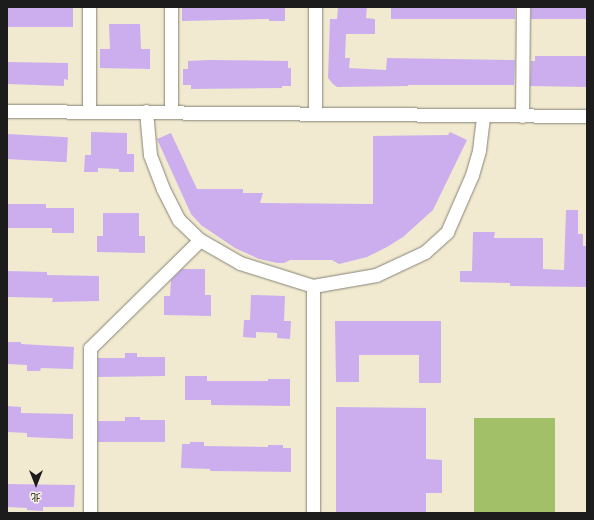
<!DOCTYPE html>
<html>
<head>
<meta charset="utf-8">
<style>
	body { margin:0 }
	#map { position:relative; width:594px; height:520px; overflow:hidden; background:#f1ead0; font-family:"Gochi Hand","LXGW WenKai TC",sans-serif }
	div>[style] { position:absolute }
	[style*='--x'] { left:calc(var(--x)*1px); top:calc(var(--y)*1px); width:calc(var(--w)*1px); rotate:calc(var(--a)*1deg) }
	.green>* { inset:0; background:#a1c068; transform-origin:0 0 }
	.building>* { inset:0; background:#ccaeef; transform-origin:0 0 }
	.roads { filter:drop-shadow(0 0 1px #868376) drop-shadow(0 0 1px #868376) }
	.street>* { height:13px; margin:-6.5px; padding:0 6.5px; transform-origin:6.5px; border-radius:6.5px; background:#fff }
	span { translate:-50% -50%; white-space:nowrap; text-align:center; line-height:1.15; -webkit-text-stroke:3px #fcf5e5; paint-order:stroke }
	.frame { position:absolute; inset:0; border:8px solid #1c1c1c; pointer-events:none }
	.north { position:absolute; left:16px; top:464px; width:40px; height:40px; -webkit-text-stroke:3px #fcf5e5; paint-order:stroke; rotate:180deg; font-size:11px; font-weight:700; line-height:16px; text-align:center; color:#1c1c1c }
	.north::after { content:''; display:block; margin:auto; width:14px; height:18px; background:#1c1c1c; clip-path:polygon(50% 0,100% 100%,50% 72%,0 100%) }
</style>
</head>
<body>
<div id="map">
	<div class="green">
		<div style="left:474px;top:418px;width:81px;height:95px"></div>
	</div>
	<div class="building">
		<div style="left:7px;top:7px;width:66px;height:20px"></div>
		<div style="clip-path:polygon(182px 7px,285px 7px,285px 21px,269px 21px,269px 19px,182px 21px)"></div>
		<div style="clip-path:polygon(338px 7px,367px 7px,366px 18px,375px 19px,375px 34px,346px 34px,345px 58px,350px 58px,349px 68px,386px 70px,387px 58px,515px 60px,514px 85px,408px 85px,408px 86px,337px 87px,333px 84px,328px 78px,330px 19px,337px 19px)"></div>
		<div style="left:391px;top:7px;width:124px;height:12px"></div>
		<div style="left:531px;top:7px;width:56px;height:12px"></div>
		<div style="clip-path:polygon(109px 24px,140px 24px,141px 49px,150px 49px,150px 69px,100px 68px,100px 49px,110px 49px)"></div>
		<div style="clip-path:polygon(535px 56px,587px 56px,587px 87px,530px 86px,531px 61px,535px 61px)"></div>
		<div style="clip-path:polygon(208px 60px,288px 61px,288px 68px,291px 68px,291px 86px,282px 86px,282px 88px,191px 89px,191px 85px,183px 85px,183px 69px,188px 69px,188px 61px)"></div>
		<div style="clip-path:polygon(7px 62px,68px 63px,68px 80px,64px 79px,64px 86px,7px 84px)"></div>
		<div style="clip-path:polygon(91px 132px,127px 133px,127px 154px,134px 154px,134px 172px,119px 172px,119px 169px,98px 168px,98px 172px,84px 172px,85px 155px,91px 155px)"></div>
		<div style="clip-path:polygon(450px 132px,467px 140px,433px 210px,403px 237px,387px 247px,367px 257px,339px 264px,332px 260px,290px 260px,284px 263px,277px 263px,259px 259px,235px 248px,201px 225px,191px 214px,157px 139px,171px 133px,197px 189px,243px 189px,243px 193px,263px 193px,260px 203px,373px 204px,373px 136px,448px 135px)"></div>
		<div style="left:7px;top:134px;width:61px;height:25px;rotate:3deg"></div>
		<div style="clip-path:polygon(7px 204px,46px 204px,46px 208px,74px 208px,74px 233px,52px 233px,52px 228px,7px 228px)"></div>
		<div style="clip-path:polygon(566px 210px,578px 210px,578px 234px,583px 234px,583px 246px,587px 246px,587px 287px,510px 286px,510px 283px,460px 282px,460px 271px,472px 271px,473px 232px,495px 232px,494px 238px,543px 238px,543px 269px,564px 270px)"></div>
		<div style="clip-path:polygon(103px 213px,139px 213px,139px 236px,145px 236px,145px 253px,97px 252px,97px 236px,103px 236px)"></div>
		<div style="clip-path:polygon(182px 269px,205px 269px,205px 295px,211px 295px,211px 316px,164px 315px,164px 296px,170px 296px,171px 280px)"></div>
		<div style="clip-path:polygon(7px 271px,47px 272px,47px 275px,99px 276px,99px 301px,52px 302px,53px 298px,7px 297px)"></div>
		<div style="clip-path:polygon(251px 295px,285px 296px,284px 321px,291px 321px,290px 339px,277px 338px,277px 333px,256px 332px,256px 338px,243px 337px,244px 320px,250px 320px)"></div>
		<div style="clip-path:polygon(335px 321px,441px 321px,441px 383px,419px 383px,419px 355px,359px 355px,359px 382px,336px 382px)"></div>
		<div style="clip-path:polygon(7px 342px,21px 342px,21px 344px,74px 347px,73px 369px,41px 368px,40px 371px,27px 371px,27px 365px,7px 364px)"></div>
		<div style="clip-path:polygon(125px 353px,137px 353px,137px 357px,165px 357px,165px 376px,98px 377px,98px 358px,125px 358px)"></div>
		<div style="clip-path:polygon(185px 376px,207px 376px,207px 381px,268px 381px,268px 379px,290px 379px,290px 406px,211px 405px,211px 400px,185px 400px)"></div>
		<div style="clip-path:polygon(7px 406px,21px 407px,21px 413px,73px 414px,73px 439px,27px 437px,27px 433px,7px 432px)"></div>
		<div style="clip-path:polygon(336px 407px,426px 408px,426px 459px,442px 460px,442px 493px,426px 493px,426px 513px,336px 513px)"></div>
		<div style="clip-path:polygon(125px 417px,140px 417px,140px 420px,165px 420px,165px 442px,98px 442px,98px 421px,125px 421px)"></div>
		<div style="clip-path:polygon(190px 442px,204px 442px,204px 446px,268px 447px,268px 445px,283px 445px,283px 448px,291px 448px,291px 472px,210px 471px,210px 469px,181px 468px,182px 444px,190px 444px)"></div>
		<div style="clip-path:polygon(7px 484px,75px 485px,74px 507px,43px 507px,43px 511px,27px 510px,27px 508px,7px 507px)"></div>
	</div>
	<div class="roads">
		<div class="street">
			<div style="--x:171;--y:7;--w:105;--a:90"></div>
			<div style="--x:315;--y:7;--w:106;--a:90"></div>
			<div style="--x:7;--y:111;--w:580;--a:0.49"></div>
			<div style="--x:89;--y:111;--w:104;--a:-90"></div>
			<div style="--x:146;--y:111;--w:44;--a:84.8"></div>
			<div style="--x:150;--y:155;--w:36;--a:69"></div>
			<div style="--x:163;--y:189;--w:35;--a:63"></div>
			<div style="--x:179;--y:220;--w:29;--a:44"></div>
			<div style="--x:200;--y:240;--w:46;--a:29.9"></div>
			<div style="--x:240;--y:263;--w:77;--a:17.5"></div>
			<div style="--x:313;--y:286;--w:64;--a:-9.9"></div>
			<div style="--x:376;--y:275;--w:54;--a:-25.1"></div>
			<div style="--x:425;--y:252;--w:30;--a:-42"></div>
			<div style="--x:447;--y:232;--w:62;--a:-66.3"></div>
			<div style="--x:472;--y:175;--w:26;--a:-74"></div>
			<div style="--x:479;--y:150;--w:35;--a:-83"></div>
			<div style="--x:522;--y:116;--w:109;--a:-89.5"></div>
			<div style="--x:90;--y:513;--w:165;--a:-90"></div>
			<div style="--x:90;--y:348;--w:154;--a:-44.5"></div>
			<div style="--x:313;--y:513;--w:227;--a:-90"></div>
		</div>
	</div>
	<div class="frame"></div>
	<div class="north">北</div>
</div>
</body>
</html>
